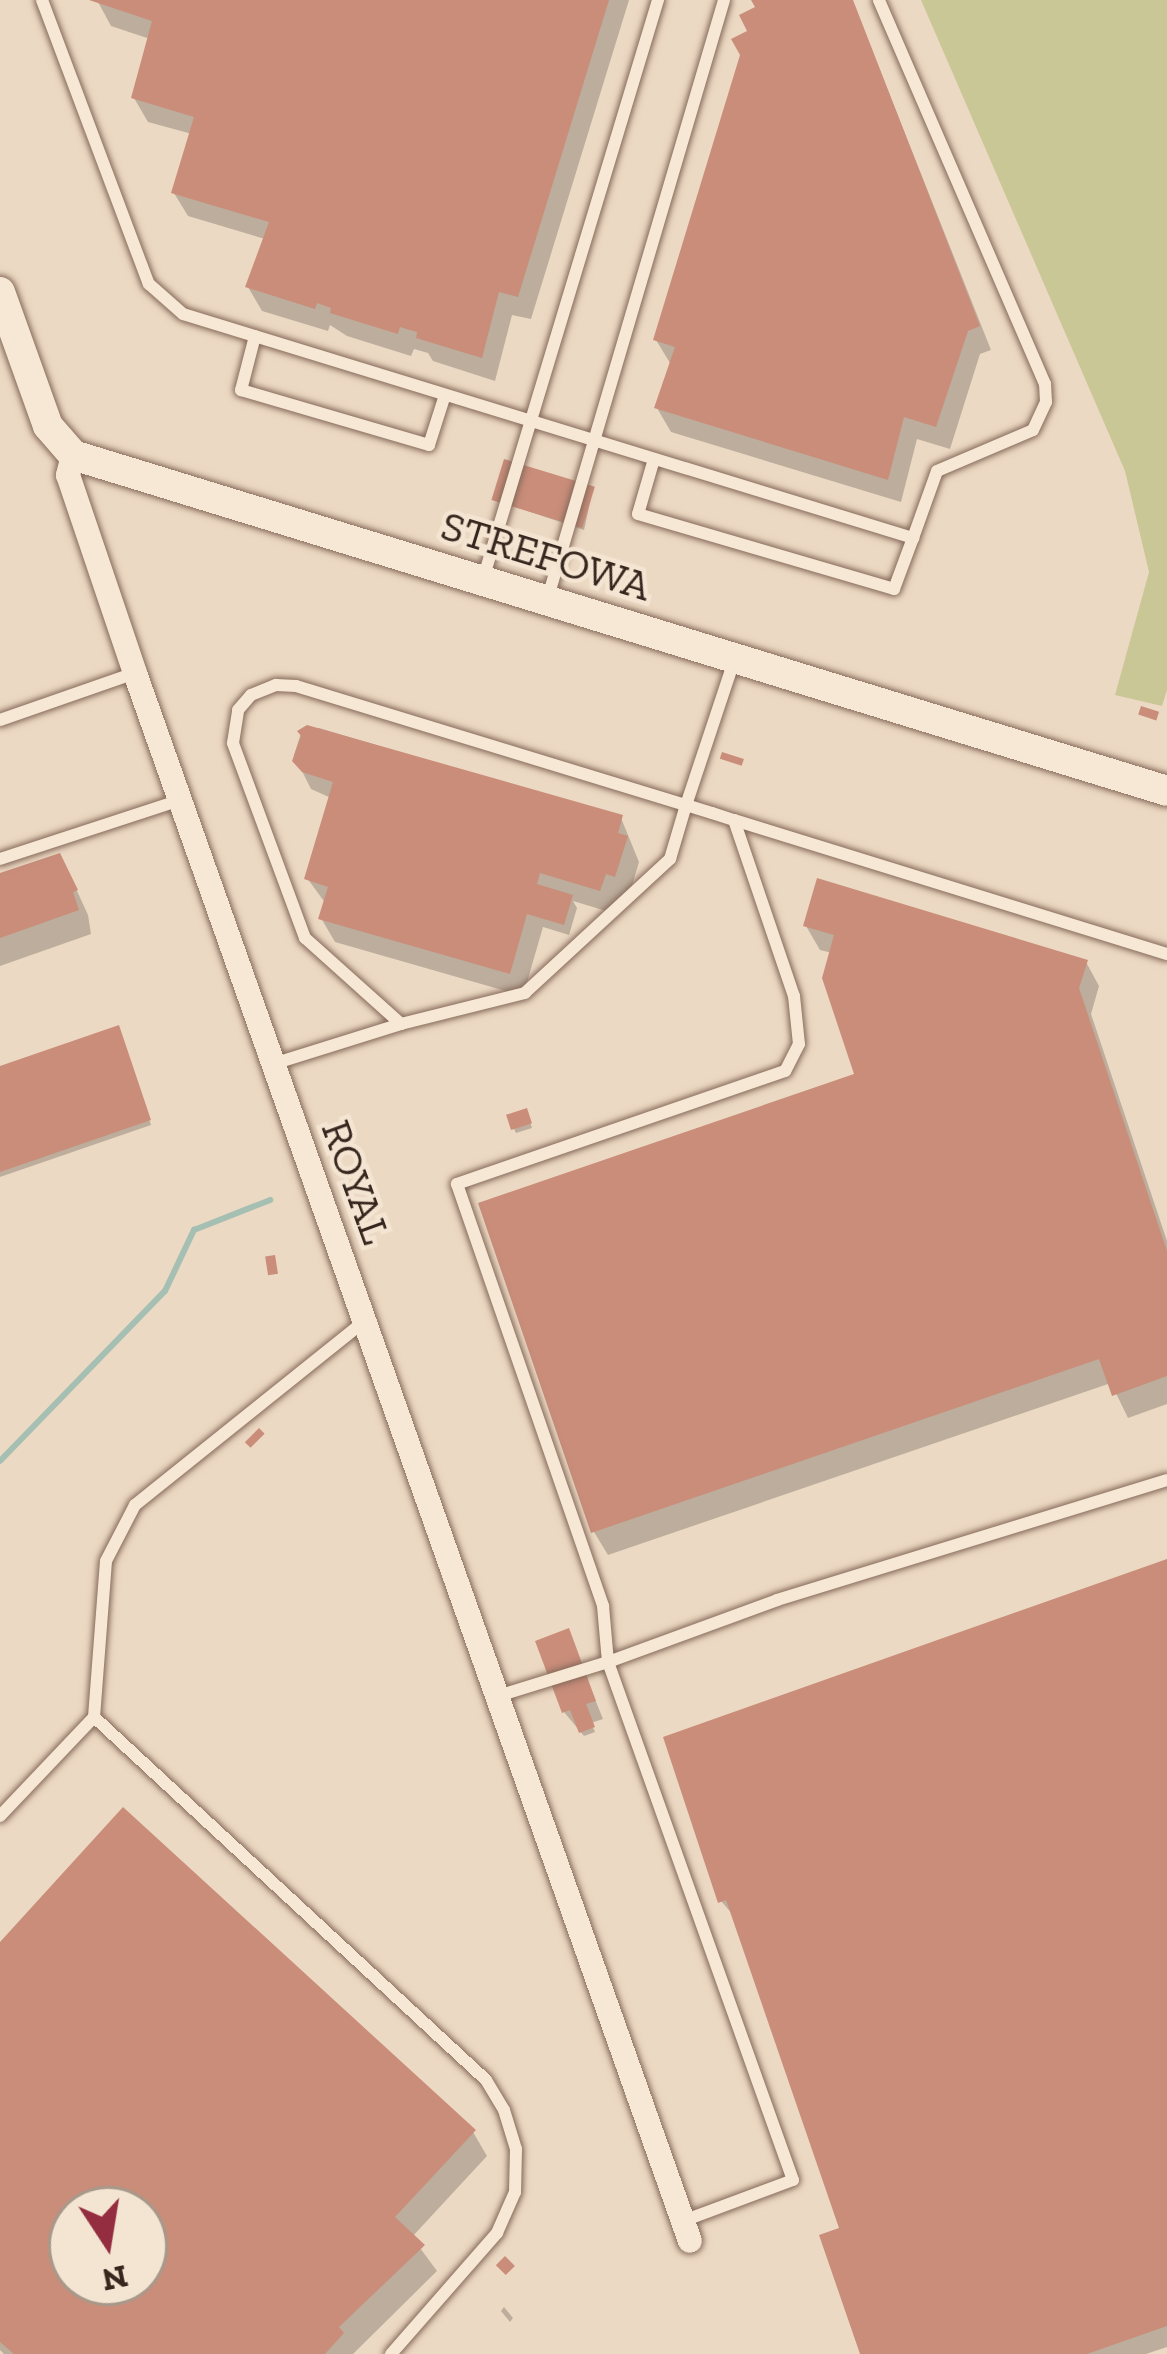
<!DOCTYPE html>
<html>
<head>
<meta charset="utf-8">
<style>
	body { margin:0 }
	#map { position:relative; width:1167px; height:2354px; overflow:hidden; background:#ecd9c3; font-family:"Zilla Slab",serif }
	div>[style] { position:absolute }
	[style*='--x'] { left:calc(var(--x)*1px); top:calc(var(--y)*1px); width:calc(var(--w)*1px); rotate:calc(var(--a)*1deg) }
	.green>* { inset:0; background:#cac797 }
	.shadow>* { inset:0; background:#0003 }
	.stream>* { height:6px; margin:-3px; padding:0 3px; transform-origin:3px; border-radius:3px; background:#a5bfb3 }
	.building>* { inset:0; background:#c98d7a; transform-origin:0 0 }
	.roads { filter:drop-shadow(0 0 3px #866a5a) drop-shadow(0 0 3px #866a5a) }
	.service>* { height:12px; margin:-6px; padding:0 6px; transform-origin:6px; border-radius:6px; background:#f7e8d6 }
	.minor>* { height:24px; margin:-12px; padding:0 12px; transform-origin:12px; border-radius:12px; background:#f7e8d6 }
	.tertiary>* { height:30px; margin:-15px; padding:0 15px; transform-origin:15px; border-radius:15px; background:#f7e8d6 }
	span { translate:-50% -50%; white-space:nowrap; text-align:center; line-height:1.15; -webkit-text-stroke:9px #f4e4d2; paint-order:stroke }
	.street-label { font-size:42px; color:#36261e }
	.north { position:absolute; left:48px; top:2186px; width:120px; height:120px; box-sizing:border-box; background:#f4e4d2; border:3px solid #a8988a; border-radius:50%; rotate:168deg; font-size:33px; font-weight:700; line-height:48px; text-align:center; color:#36261e }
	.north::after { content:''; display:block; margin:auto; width:42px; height:54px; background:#932d3f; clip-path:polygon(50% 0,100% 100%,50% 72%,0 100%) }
</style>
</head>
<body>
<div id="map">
	<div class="green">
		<div style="clip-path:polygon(921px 0,1167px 0,1167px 690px,1162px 706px,1115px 695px,1149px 572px,1125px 471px)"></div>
	</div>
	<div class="shadow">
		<div style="clip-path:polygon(97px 0,629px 0,531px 319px,512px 315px,495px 381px,433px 361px,428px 353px,414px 349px,411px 356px,347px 336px,330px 325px,328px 331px,262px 311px,248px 287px,265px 239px,188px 216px,174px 193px,192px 134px,148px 122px,134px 98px,150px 39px,111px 26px)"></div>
		<div style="clip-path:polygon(754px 0,852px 0,991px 350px,980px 354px,950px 449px,917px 439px,901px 502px,671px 432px,657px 408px,670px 363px,656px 340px,759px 8px)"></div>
		<div style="clip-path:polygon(593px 489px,584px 530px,495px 500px)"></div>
		<div style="clip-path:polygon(319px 728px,621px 818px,639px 862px,628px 899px,619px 897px,613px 913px,573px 901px,577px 908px,569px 935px,543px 927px,523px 996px,335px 942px,321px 918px,326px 904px,307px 878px,331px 798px,311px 789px,294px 755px,301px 733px)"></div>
		<div style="clip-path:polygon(0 876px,72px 880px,88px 915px,91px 934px,0 966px)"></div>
		<div style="clip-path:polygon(806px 926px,1086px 962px,1099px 986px,1091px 1014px,1167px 1241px,1167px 1404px,1128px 1418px,1111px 1383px,608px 1555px,594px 1532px,857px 1076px,832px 953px,820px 950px)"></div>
		<div style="clip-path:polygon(120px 1033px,151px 1125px,0 1177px,0 1069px)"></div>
		<div style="clip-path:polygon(528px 1116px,532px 1128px,516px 1133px,514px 1129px)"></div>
		<div style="clip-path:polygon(1167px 1562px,1167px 2347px,1146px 2354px,863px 2354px,843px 2230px,735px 1917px,721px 1901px)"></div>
		<div style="clip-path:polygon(568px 1632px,603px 1719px,591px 1723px,595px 1732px,584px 1736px,564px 1712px,539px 1642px)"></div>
		<div style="clip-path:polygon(evenodd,0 1947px,473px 2132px,487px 2156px,412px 2237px,437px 2271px,353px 2354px,4px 2354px,0 2350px,0 1947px,72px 2210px,144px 2210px,144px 2282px,72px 2282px,72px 2210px)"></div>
		<div style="clip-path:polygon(504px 2307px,513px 2318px,510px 2322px,501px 2311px)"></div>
	</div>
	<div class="stream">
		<div style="--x:0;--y:1461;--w:237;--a:-45.9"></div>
		<div style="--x:165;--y:1291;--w:68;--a:-64.6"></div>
		<div style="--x:194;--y:1230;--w:82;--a:-21.5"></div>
	</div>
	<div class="building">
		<div style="clip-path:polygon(89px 0,609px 0,518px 297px,499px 292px,482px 358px,416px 338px,417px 332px,400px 327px,398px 334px,330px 313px,331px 308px,317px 303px,315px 309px,245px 287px,269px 222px,171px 193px,194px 117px,131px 98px,152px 21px)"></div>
		<div style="clip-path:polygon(751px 0,853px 0,980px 326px,968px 331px,936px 427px,904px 417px,888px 480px,654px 408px,675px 347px,653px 340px,740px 55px,731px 39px,747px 31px,739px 15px,755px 7px)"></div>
		<div style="left:504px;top:459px;width:95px;height:43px;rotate:17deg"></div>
		<div style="left:1141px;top:706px;width:19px;height:9px;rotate:18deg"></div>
		<div style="clip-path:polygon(307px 725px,623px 815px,618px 833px,628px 836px,615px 877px,606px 874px,600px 891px,540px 873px,537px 884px,573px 895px,564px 925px,527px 914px,510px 974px,318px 919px,328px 887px,304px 879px,333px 782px,302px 772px,292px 761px,301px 736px,297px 731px)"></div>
		<div style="left:722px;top:752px;width:23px;height:7px;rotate:18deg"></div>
		<div style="clip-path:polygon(60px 853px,78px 890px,73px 892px,79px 910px,0 938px,0 873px)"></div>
		<div style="clip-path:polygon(817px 878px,1088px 960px,1079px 988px,1167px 1251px,1167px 1376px,1112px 1396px,1099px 1359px,591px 1533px,478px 1203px,854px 1074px,822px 978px,834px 935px,803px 926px)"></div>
		<div style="clip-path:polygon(119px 1025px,151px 1120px,0 1172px,0 1066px)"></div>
		<div style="left:527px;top:1108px;width:16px;height:22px;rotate:72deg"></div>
		<div style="left:275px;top:1255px;width:19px;height:10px;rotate:81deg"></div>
		<div style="left:259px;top:1428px;width:8px;height:20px;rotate:45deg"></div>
		<div style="clip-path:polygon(1167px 1559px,1167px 2326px,1087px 2354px,860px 2354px,819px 2235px,839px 2228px,726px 1900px,718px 1903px,663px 1737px)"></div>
		<div style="clip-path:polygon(569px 1628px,596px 1701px,586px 1704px,595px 1727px,579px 1733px,570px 1710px,562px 1713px,535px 1641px)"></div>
		<div style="clip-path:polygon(evenodd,123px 1807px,476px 2130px,395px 2217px,425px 2245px,339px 2327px,344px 2333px,325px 2354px,14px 2354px,0 2342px,0 1942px,123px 1807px,72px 2210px,144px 2210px,144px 2282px,72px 2282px,72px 2210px)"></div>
		<div style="left:505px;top:2256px;width:14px;height:13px;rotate:45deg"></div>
	</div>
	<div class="roads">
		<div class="service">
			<div style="--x:42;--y:0;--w:303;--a:69.4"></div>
			<div style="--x:149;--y:284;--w:45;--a:41.4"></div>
			<div style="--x:183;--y:314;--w:764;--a:17.06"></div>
			<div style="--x:913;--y:538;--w:71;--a:-70.3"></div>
			<div style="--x:937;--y:471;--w:104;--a:-23.1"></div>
			<div style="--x:1033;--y:430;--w:31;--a:-65"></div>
			<div style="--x:1046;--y:402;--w:18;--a:-93"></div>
			<div style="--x:1045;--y:384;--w:418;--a:-113.4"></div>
			<div style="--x:255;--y:336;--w:56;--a:104.5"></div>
			<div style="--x:241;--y:390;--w:196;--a:16.3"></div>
			<div style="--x:429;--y:445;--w:52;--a:-72.3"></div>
			<div style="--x:654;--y:459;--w:57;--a:106.2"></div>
			<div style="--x:638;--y:514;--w:267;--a:16.3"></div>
			<div style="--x:894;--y:589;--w:54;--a:-69.6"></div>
			<div style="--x:483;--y:579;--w:605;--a:-73.18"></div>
			<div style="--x:548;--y:597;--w:622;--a:-73.57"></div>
			<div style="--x:734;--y:661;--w:152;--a:108.4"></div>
			<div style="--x:686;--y:805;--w:56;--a:106.5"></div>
			<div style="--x:670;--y:859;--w:197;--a:137.3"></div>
			<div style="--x:525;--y:993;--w:128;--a:166"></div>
			<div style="--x:401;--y:1024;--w:129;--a:-138.1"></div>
			<div style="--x:305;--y:938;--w:208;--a:-110.3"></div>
			<div style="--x:233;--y:743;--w:33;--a:-81"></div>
			<div style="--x:238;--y:710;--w:20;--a:-49"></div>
			<div style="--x:251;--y:695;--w:27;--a:-22"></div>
			<div style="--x:276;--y:685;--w:20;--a:3"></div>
			<div style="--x:296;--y:686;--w:408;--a:17"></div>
			<div style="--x:686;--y:805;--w:27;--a:17"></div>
			<div style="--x:712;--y:813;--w:23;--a:18"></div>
			<div style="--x:734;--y:820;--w:453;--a:17.2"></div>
			<div style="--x:0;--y:720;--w:143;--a:-19.2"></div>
			<div style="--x:734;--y:820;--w:186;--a:71.2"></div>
			<div style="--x:794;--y:996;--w:48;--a:84.1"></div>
			<div style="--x:799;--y:1044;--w:30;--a:117"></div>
			<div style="--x:785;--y:1071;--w:347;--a:161"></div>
			<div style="--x:457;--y:1184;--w:447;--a:70.9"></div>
			<div style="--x:603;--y:1606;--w:56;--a:84.9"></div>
			<div style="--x:608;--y:1662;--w:180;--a:-20.1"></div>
			<div style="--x:777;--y:1600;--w:408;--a:-17.1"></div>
			<div style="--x:0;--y:859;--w:189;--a:-18.1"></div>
			<div style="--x:273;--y:1064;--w:134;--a:-17.4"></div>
			<div style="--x:498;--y:1696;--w:115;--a:-17.2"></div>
			<div style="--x:608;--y:1662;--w:550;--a:70.35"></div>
			<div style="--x:793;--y:2180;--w:117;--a:159.6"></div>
			<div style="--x:94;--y:1717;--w:534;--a:42.8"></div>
			<div style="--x:486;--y:2080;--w:35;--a:59"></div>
			<div style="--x:504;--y:2110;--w:41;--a:72.9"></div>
			<div style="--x:516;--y:2149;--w:43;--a:91.3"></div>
			<div style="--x:515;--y:2192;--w:45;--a:113.7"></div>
			<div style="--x:497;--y:2233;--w:161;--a:131.2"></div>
			<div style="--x:0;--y:1816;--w:137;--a:-46.5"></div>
			<div style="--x:94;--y:1717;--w:156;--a:-85.6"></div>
			<div style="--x:106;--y:1561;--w:63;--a:-62.6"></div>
			<div style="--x:135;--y:1505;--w:295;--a:-38.7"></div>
		</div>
		<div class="minor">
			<div style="--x:73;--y:455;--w:21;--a:104"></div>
			<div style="--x:68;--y:475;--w:209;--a:71.3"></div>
			<div style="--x:135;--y:673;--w:1663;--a:70.51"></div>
		</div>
		<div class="tertiary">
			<div style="--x:0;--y:292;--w:142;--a:70.3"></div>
			<div style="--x:48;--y:426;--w:38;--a:49"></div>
			<div style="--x:73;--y:455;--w:1144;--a:17.07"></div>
		</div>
	</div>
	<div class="street-label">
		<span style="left:546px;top:556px;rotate:17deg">STREFOWA</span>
		<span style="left:356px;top:1182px;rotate:70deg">ROYAL</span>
	</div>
	<div class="north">N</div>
</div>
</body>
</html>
